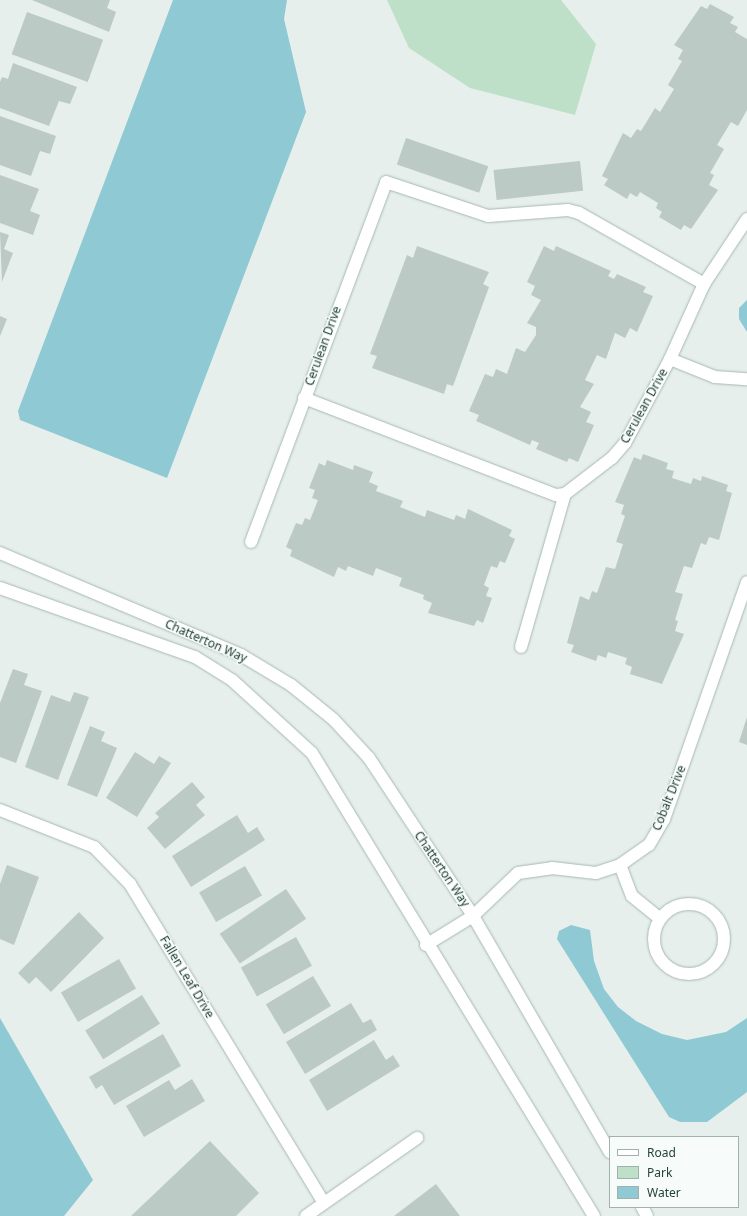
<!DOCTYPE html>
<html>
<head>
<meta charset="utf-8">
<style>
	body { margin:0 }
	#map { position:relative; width:747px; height:1216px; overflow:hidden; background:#e6efeb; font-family:"Noto Sans",sans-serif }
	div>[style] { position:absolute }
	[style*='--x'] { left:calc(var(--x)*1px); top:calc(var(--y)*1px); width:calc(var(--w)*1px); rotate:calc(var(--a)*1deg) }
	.green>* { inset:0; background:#bfe0c8 }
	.water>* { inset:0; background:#8ec9d4 }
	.building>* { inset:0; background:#bbcac4; transform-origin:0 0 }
	.roads { filter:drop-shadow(0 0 1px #a8b8b2) drop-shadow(0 0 1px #a8b8b2) }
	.minor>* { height:12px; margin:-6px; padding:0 6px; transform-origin:6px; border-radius:6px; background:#fff }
	.minor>.ring { margin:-6px; padding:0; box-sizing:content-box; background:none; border:12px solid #fff; border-radius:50% }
	span { translate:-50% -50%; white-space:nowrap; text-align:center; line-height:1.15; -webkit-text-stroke:3px #f7fbf9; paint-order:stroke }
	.street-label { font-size:12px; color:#24423a }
	.legend { position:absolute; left:609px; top:1136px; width:130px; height:72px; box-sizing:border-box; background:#f7fbf9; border:1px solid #a3b1ad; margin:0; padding:5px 7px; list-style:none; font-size:12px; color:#24423a }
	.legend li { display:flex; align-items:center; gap:8px; height:20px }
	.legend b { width:20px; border:1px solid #a3b1ad }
</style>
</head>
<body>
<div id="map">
	<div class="green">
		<div style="clip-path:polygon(387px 0,561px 0,596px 44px,575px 115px,470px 88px,409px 48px)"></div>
	</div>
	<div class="water">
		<div style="clip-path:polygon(173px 0,287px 0,284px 19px,306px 112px,167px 478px,20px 420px,18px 411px)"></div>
		<div style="clip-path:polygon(747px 300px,747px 332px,739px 319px,739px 308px)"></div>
		<div style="clip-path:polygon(571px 925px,590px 930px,594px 961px,604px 989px,618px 1007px,636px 1021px,662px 1034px,687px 1040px,726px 1032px,747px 1018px,747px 1092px,707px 1122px,680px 1122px,669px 1117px,557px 939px,559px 931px)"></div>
		<div style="clip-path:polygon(0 1018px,93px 1180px,64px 1216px,0 1216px)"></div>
	</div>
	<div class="building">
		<div style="clip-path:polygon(32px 0,110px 0,107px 8px,116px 12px,109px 32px)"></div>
		<div style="clip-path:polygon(710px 4px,734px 17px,730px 23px,738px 27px,735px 32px,747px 39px,747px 110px,738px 126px,731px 122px,717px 145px,724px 149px,710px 173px,714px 175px,709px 185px,718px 190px,691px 229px,684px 225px,681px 230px,659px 217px,662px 212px,656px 208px,658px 203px,640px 192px,637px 197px,630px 193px,627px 199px,604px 185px,608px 179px,602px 176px,623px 133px,631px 138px,637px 129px,641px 131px,655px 108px,660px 112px,674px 89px,668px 85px,682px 61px,678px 59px,683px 50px,674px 45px,701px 6px,707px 9px)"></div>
		<div style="left:27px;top:12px;width:81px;height:45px;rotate:20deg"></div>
		<div style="clip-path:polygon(13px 63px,77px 87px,70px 104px,59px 101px,49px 126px,0 108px,0 82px,2px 77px,8px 79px)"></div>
		<div style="clip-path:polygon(0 116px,56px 136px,50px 154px,40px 151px,31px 176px,0 165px)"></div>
		<div style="left:406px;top:138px;width:87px;height:28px;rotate:19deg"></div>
		<div style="left:580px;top:161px;width:30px;height:87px;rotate:84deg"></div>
		<div style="clip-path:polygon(0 175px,39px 189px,30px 211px,40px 215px,33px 235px,0 223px)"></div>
		<div style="clip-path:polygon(0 232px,9px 235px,4px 249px,13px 253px,2px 282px)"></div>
		<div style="clip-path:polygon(417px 246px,489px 272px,483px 284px,489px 287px,453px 386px,447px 384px,444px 394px,372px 368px,377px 356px,370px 354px,407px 255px,413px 258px)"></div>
		<div style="clip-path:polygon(544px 246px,554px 251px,556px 246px,611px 271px,608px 276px,614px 279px,617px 274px,646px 287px,643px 292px,653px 296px,637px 332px,630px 328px,625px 338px,615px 333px,606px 359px,597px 355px,585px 380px,594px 384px,580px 407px,591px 412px,586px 422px,594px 425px,578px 462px,569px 458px,567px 462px,536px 449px,539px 443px,532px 440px,530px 445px,476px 421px,479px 415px,469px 411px,485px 374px,493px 377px,496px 369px,507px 374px,516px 348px,525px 352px,536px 335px,536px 327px,527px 323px,541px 300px,531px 295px,535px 286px,527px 282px)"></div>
		<div style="clip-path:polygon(0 316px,7px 319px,0 336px)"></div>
		<div style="clip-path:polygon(643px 454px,668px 463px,666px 469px,674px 471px,672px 478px,691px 484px,693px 478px,701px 481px,702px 476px,728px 485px,726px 491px,732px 493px,719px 540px,709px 537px,706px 545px,701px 543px,692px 568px,684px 566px,675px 592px,683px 594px,675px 620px,678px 621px,675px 631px,684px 634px,662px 684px,630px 674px,632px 667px,625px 664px,627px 658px,608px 652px,606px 658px,598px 655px,596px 661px,571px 652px,574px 645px,567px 643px,580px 596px,589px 600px,592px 591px,597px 593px,606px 567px,615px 569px,623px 544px,616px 542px,625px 516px,621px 514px,624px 505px,615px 502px,634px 457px,641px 460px)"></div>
		<div style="clip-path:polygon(327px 460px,353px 470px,354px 465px,373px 472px,369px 482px,378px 486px,376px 491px,403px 501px,400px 507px,425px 517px,427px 510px,454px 520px,456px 515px,465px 519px,468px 509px,512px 530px,509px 536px,515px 539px,505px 563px,500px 561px,497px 568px,491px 566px,484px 585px,489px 588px,486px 596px,492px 598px,483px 623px,477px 620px,474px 626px,428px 613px,432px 603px,423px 599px,424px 595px,399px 586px,402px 578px,376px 568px,373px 576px,348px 566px,346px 571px,338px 567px,334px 577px,290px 556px,292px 550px,286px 547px,296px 523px,302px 525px,305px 518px,310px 520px,318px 500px,312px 498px,315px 490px,309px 488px,319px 463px,325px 466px)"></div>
		<div style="clip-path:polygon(13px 669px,28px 674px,24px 685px,42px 691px,16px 763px,0 757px,0 703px)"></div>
		<div style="clip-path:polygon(74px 692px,89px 697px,58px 780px,25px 767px,51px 695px,70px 702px)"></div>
		<div style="clip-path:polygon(747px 717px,747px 745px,739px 742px)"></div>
		<div style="clip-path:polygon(90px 726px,105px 732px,101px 741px,117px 748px,97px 797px,67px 785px)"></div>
		<div style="clip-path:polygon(135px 752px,154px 764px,159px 756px,171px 763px,137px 817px,106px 798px)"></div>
		<div style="clip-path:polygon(192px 782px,205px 797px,196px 805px,205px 815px,165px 849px,147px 828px,159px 817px,155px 813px)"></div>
		<div style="clip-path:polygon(237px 815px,248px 833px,257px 827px,265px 840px,191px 887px,172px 856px)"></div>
		<div style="clip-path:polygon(7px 865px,39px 877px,14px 945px,0 939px,0 884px)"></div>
		<div style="left:245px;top:866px;width:34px;height:53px;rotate:60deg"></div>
		<div style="left:286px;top:889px;width:36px;height:80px;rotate:56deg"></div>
		<div style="clip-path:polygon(79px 912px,104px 938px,51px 992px,36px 977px,29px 984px,18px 973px)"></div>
		<div style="left:296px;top:937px;width:33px;height:63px;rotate:61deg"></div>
		<div style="left:119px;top:959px;width:34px;height:67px;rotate:60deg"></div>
		<div style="left:313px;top:976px;width:35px;height:55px;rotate:59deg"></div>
		<div style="left:142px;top:995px;width:34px;height:67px;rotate:58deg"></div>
		<div style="clip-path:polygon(351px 1003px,363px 1023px,371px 1019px,377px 1030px,305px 1074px,286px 1042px)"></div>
		<div style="clip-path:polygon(163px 1034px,181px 1066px,114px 1105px,102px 1085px,96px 1089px,89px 1077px)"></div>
		<div style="clip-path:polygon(374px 1040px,386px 1060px,393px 1055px,400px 1066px,327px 1111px,309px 1080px)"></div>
		<div style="clip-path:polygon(192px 1079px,205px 1101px,144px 1137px,126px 1106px,169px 1080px,175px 1090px)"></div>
		<div style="clip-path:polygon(210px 1141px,259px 1193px,236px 1216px,131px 1216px)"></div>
		<div style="clip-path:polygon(436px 1184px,460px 1216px,394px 1216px)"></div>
	</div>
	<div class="roads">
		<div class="minor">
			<div style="--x:670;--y:359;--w:48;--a:21.8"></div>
			<div style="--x:715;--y:377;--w:32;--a:4"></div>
			<div style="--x:304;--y:398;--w:270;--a:21.1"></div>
			<div style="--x:556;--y:495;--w:9;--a:-6"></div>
			<div style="--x:565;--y:494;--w:59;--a:-37.5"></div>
			<div style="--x:612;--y:458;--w:20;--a:-49"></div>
			<div style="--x:625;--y:443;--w:95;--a:-61.8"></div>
			<div style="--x:670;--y:359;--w:82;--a:-65.6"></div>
			<div style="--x:704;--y:284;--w:78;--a:-56.5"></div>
			<div style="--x:251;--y:542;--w:384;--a:-69.4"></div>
			<div style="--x:386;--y:182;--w:108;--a:18.4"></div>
			<div style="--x:488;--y:216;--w:80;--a:-4.3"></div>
			<div style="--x:568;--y:210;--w:11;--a:15"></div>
			<div style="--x:579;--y:213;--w:144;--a:29.6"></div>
			<div style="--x:0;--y:553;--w:262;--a:22.9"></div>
			<div style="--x:241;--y:655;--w:58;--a:31"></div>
			<div style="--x:291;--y:685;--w:55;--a:39.1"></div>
			<div style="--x:334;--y:720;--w:52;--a:47.4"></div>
			<div style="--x:369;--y:758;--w:189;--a:56.6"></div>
			<div style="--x:473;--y:916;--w:273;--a:59.9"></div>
			<div style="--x:0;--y:588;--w:207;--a:19.5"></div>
			<div style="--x:195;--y:657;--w:44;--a:31.9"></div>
			<div style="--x:232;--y:680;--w:108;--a:42.4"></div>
			<div style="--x:312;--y:753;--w:542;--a:58.66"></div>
			<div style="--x:521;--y:647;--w:159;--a:-74"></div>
			<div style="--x:0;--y:810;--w:101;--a:21.5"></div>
			<div style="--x:94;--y:847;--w:52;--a:45.8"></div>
			<div style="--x:130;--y:884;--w:371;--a:58.7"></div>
			<div style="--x:620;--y:865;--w:33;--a:69"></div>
			<div style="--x:632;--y:896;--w:36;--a:39"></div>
			<div class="ring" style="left:654px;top:904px;width:58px;height:58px"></div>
			<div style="--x:426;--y:945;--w:55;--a:-31.7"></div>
			<div style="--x:473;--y:916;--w:62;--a:-43.7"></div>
			<div style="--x:518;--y:873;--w:34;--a:-8"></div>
			<div style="--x:552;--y:868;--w:44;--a:6.5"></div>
			<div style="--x:596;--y:873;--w:25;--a:-18"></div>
			<div style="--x:620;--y:865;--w:35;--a:-35"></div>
			<div style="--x:649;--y:845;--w:30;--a:-60"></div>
			<div style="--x:664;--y:819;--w:251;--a:-70.7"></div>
			<div style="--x:642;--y:1207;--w:10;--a:61"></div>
			<div style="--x:306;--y:1216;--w:136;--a:-35.1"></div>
		</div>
	</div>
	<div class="street-label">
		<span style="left:323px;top:346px;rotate:-70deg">Cerulean Drive</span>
		<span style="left:644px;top:406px;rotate:-61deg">Cerulean Drive</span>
		<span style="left:206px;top:641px;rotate:24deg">Chatterton Way</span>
		<span style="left:669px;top:798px;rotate:-68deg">Cobalt Drive</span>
		<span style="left:442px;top:869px;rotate:56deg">Chatterton Way</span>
		<span style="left:187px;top:977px;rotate:59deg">Fallen Leaf Drive</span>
	</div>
	<ul class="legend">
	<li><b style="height:5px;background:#fff"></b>Road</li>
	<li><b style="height:11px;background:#bfe0c8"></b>Park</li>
	<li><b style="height:11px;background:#8ec9d4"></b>Water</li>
	</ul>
</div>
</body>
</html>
